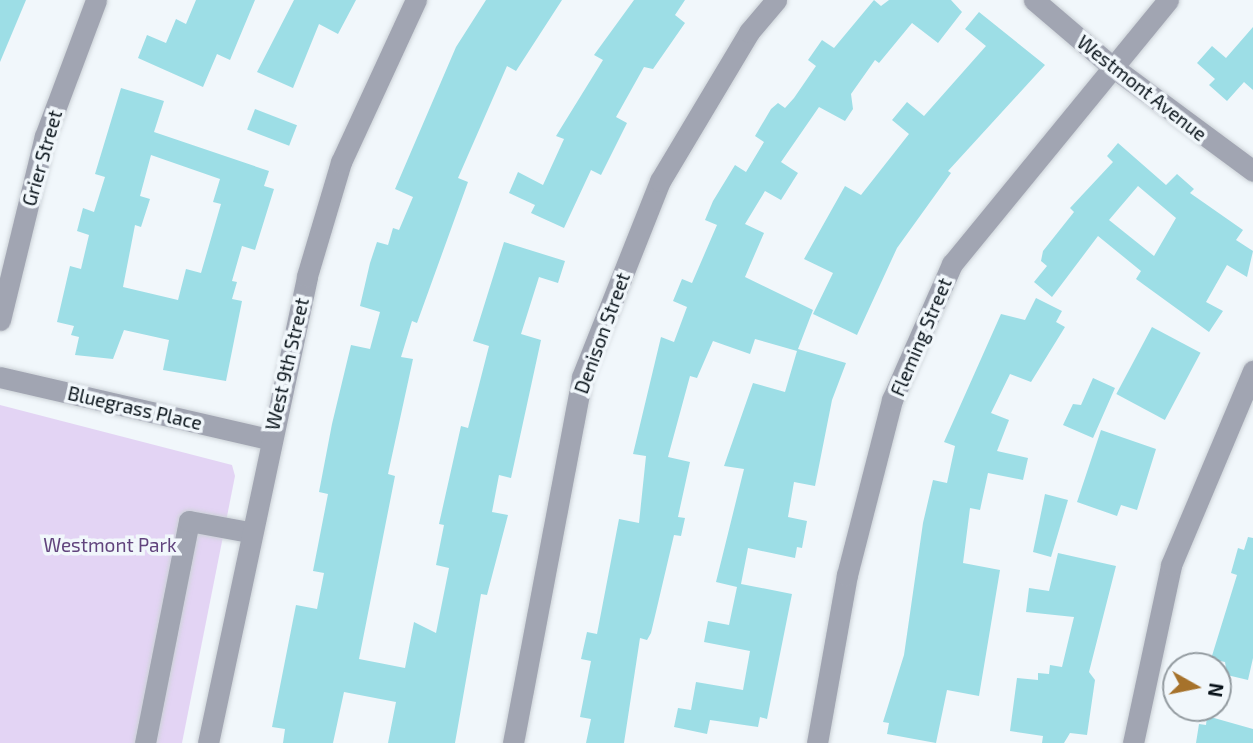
<!DOCTYPE html>
<html>
<head>
<meta charset="utf-8">
<style>
	body { margin:0 }
	#map { position:relative; width:1253px; height:743px; overflow:hidden; background:#f1f7fb; font-family:"Exo 2",sans-serif }
	div>[style] { position:absolute }
	[style*='--x'] { left:calc(var(--x)*1px); top:calc(var(--y)*1px); width:calc(var(--w)*1px); rotate:calc(var(--a)*1deg) }
	.green>* { inset:0; background:#e3d4f4 }
	.building>* { inset:0; background:#9ddee6; transform-origin:0 0 }
	.roads { filter:drop-shadow(0 0 2px #ccd2d7) drop-shadow(0 0 2px #ccd2d7) }
	.minor>* { height:21px; margin:-10.5px; padding:0 10.5px; transform-origin:10.5px; border-radius:10.5px; background:#a1a5b2 }
	span { translate:-50% -50%; white-space:nowrap; text-align:center; line-height:1.15; -webkit-text-stroke:7px #f1f7fb; paint-order:stroke }
	.street-label { font-size:19px; color:#071118 }
	.park-label { font-size:19px; color:#61447d }
	.north { position:absolute; left:1162px; top:652px; width:70px; height:70px; box-sizing:border-box; background:#f1f7fb; border:2px solid #939ba0; border-radius:50%; rotate:99deg; font-size:19px; font-weight:700; line-height:28px; text-align:center; color:#071118 }
	.north::after { content:''; display:block; margin:auto; width:24px; height:32px; background:#a6722b; clip-path:polygon(50% 0,100% 100%,50% 72%,0 100%) }
</style>
</head>
<body>
<div id="map">
	<div class="green">
		<div style="clip-path:polygon(0 405px,232px 465px,235px 476px,182px 743px,0 743px)"></div>
	</div>
	<div class="building">
		<div style="clip-path:polygon(0 0,26px 0,0 62px)"></div>
		<div style="clip-path:polygon(196px 0,255px 0,230px 60px,217px 54px,203px 87px,138px 58px,147px 35px,166px 43px,176px 19px,186px 24px)"></div>
		<div style="clip-path:polygon(294px 0,356px 0,338px 34px,319px 24px,293px 88px,257px 72px)"></div>
		<div style="clip-path:polygon(486px 0,562px 0,516px 71px,507px 66px,458px 178px,468px 182px,417px 323px,412px 321px,401px 357px,413px 359px,388px 474px,395px 476px,359px 659px,405px 668px,414px 622px,436px 633px,449px 568px,436px 565px,444px 525px,439px 524px,461px 426px,468px 428px,489px 346px,473px 341px,504px 242px,565px 261px,558px 283px,539px 277px,521px 334px,541px 340px,511px 478px,499px 475px,492px 512px,508px 515px,487px 595px,481px 594px,455px 743px,388px 743px,396px 702px,344px 692px,333px 743px,283px 743px,285px 729px,272px 727px,296px 605px,317px 609px,324px 573px,313px 571px,328px 494px,319px 492px,332px 424px,351px 345px,370px 349px,380px 312px,360px 306px,370px 263px,377px 242px,388px 245px,393px 228px,399px 230px,413px 197px,395px 189px,456px 47px)"></div>
		<div style="clip-path:polygon(634px 0,685px 0,675px 15px,685px 23px,653px 69px,644px 67px,616px 117px,627px 123px,601px 175px,591px 170px,564px 228px,531px 213px,535px 205px,509px 193px,518px 172px,543px 185px,564px 139px,556px 136px,603px 60px,594px 55px)"></div>
		<div style="clip-path:polygon(874px 0,881px 6px,889px 0,951px 0,962px 12px,938px 43px,912px 23px,879px 63px,875px 60px,851px 94px,853px 109px,845px 121px,819px 107px,781px 162px,798px 173px,781px 200px,765px 191px,745px 224px,764px 233px,745px 277px,813px 310px,798px 349px,846px 363px,832px 400px,815px 486px,794px 482px,788px 517px,807px 521px,802px 548px,797px 547px,795px 558px,748px 548px,741px 584px,792px 594px,767px 719px,760px 717px,758px 727px,710px 720px,707px 734px,674px 727px,678px 708px,691px 710px,696px 682px,743px 690px,750px 651px,704px 642px,708px 621px,729px 625px,737px 587px,716px 582px,744px 469px,724px 466px,753px 383px,785px 392px,797px 351px,755px 339px,750px 354px,713px 341px,697px 378px,690px 376px,668px 457px,690px 462px,678px 517px,685px 518px,681px 536px,674px 535px,651px 633px,647px 640px,640px 638px,624px 743px,586px 743px,591px 719px,580px 717px,591px 661px,581px 659px,587px 632px,597px 634px,619px 519px,639px 523px,646px 456px,633px 454px,661px 337px,674px 342px,687px 307px,673px 301px,682px 279px,692px 283px,717px 225px,705px 220px,713px 201px,735px 165px,746px 172px,764px 142px,755px 136px,771px 109px,778px 103px,785px 108px,794px 98px,816px 66px,808px 60px,822px 40px,834px 48px)"></div>
		<div style="clip-path:polygon(979px 12px,1045px 65px,948px 171px,951px 173px,897px 248px,857px 335px,813px 314px,833px 273px,804px 259px,845px 186px,861px 195px,909px 134px,892px 120px,907px 102px,924px 116px,986px 46px,965px 29px)"></div>
		<div style="clip-path:polygon(1253px 27px,1253px 90px,1244px 82px,1227px 101px,1209px 85px,1215px 79px,1197px 63px,1212px 46px,1226px 58px)"></div>
		<div style="clip-path:polygon(evenodd,121px 88px,164px 101px,154px 132px,269px 171px,264px 186px,274px 189px,255px 250px,242px 246px,232px 281px,237px 282px,232px 299px,242px 301px,226px 381px,163px 370px,169px 340px,124px 330px,113px 359px,75px 355px,79px 337px,71px 335px,74px 326px,57px 322px,70px 266px,81px 269px,89px 235px,77px 231px,83px 208px,94px 212px,105px 177px,95px 174px,121px 88px,151px 155px,220px 179px,213px 202px,221px 204px,201px 273px,186px 269px,178px 300px,123px 287px,135px 225px,141px 227px,150px 199px,140px 196px,151px 155px)"></div>
		<div style="left:255px;top:109px;width:45px;height:22px;rotate:21deg"></div>
		<div style="clip-path:polygon(evenodd,1118px 143px,1166px 185px,1177px 174px,1194px 189px,1190px 193px,1243px 230px,1236px 240px,1253px 251px,1247px 277px,1227px 265px,1206px 302px,1223px 311px,1209px 332px,1136px 279px,1141px 271px,1098px 236px,1052px 297px,1034px 282px,1047px 266px,1041px 261px,1043px 251px,1074px 212px,1070px 208px,1113px 162px,1107px 156px,1118px 143px,1138px 186px,1176px 218px,1154px 256px,1109px 220px,1138px 186px)"></div>
		<div style="clip-path:polygon(1036px 298px,1062px 311px,1056px 322px,1065px 327px,1031px 382px,1010px 374px,991px 413px,1009px 420px,997px 451px,1028px 458px,1023px 480px,988px 473px,980px 510px,970px 508px,963px 563px,1000px 570px,979px 696px,947px 690px,936px 743px,887px 734px,889px 723px,883px 722px,904px 655px,923px 523px,933px 480px,947px 483px,955px 446px,944px 442px,1001px 314px,1025px 320px)"></div>
		<div style="left:1152px;top:327px;width:55px;height:76px;rotate:28deg"></div>
		<div style="clip-path:polygon(1093px 378px,1115px 388px,1093px 438px,1063px 425px,1073px 404px,1081px 405px)"></div>
		<div style="clip-path:polygon(1101px 430px,1156px 449px,1137px 510px,1121px 505px,1117px 516px,1077px 502px)"></div>
		<div style="clip-path:polygon(1045px 494px,1068px 500px,1051px 557px,1033px 552px)"></div>
		<div style="clip-path:polygon(1248px 537px,1253px 538px,1253px 658px,1248px 680px,1227px 675px,1225px 662px,1211px 659px,1237px 575px,1231px 573px,1238px 548px,1244px 550px)"></div>
		<div style="clip-path:polygon(1058px 553px,1116px 566px,1089px 672px,1095px 680px,1087px 735px,1070px 733px,1064px 743px,1042px 743px,1043px 736px,1010px 731px,1017px 678px,1038px 680px,1038px 673px,1049px 674px,1050px 665px,1062px 667px,1074px 617px,1026px 612px,1029px 588px,1049px 591px)"></div>
		<div style="clip-path:polygon(1207px 716px,1253px 729px,1253px 743px,1196px 743px,1199px 724px,1206px 725px)"></div>
	</div>
	<div class="roads">
		<div class="minor">
			<div style="--x:1034;--y:0;--w:100;--a:40.5"></div>
			<div style="--x:1110;--y:65;--w:178;--a:36.5"></div>
			<div style="--x:0;--y:320;--w:189;--a:-76.3"></div>
			<div style="--x:45;--y:136;--w:145;--a:-69.4"></div>
			<div style="--x:0;--y:377;--w:276;--a:13"></div>
			<div style="--x:145;--y:743;--w:226;--a:-78.8"></div>
			<div style="--x:189;--y:521;--w:61;--a:10.4"></div>
			<div style="--x:208;--y:743;--w:477;--a:-78"></div>
			<div style="--x:307;--y:276;--w:119;--a:-73.4"></div>
			<div style="--x:341;--y:162;--w:179;--a:-65.2"></div>
			<div style="--x:513;--y:743;--w:372;--a:-79.3"></div>
			<div style="--x:582;--y:377;--w:211;--a:-68.3"></div>
			<div style="--x:660;--y:181;--w:174;--a:-59.1"></div>
			<div style="--x:749;--y:32;--w:42;--a:-49.8"></div>
			<div style="--x:817;--y:743;--w:171;--a:-79.9"></div>
			<div style="--x:847;--y:575;--w:181;--a:-75.6"></div>
			<div style="--x:892;--y:400;--w:149;--a:-66.2"></div>
			<div style="--x:952;--y:264;--w:341;--a:-50.7"></div>
			<div style="--x:1133;--y:743;--w:182;--a:-77.9"></div>
			<div style="--x:1171;--y:565;--w:211;--a:-67.1"></div>
		</div>
	</div>
	<div class="street-label">
		<span style="left:1142px;top:88px;rotate:38deg">Westmont Avenue</span>
		<span style="left:42px;top:158px;rotate:-74deg">Grier Street</span>
		<span style="left:602px;top:333px;rotate:-70deg">Denison Street</span>
		<span style="left:921px;top:337px;rotate:-67deg">Fleming Street</span>
		<span style="left:287px;top:364px;rotate:-77deg">West 9th Street</span>
		<span style="left:135px;top:408px;rotate:13deg">Bluegrass Place</span>
	</div>
	<div class="park-label">
		<span style="left:110px;top:545px">Westmont Park</span>
	</div>
	<div class="north">N</div>
</div>
</body>
</html>
